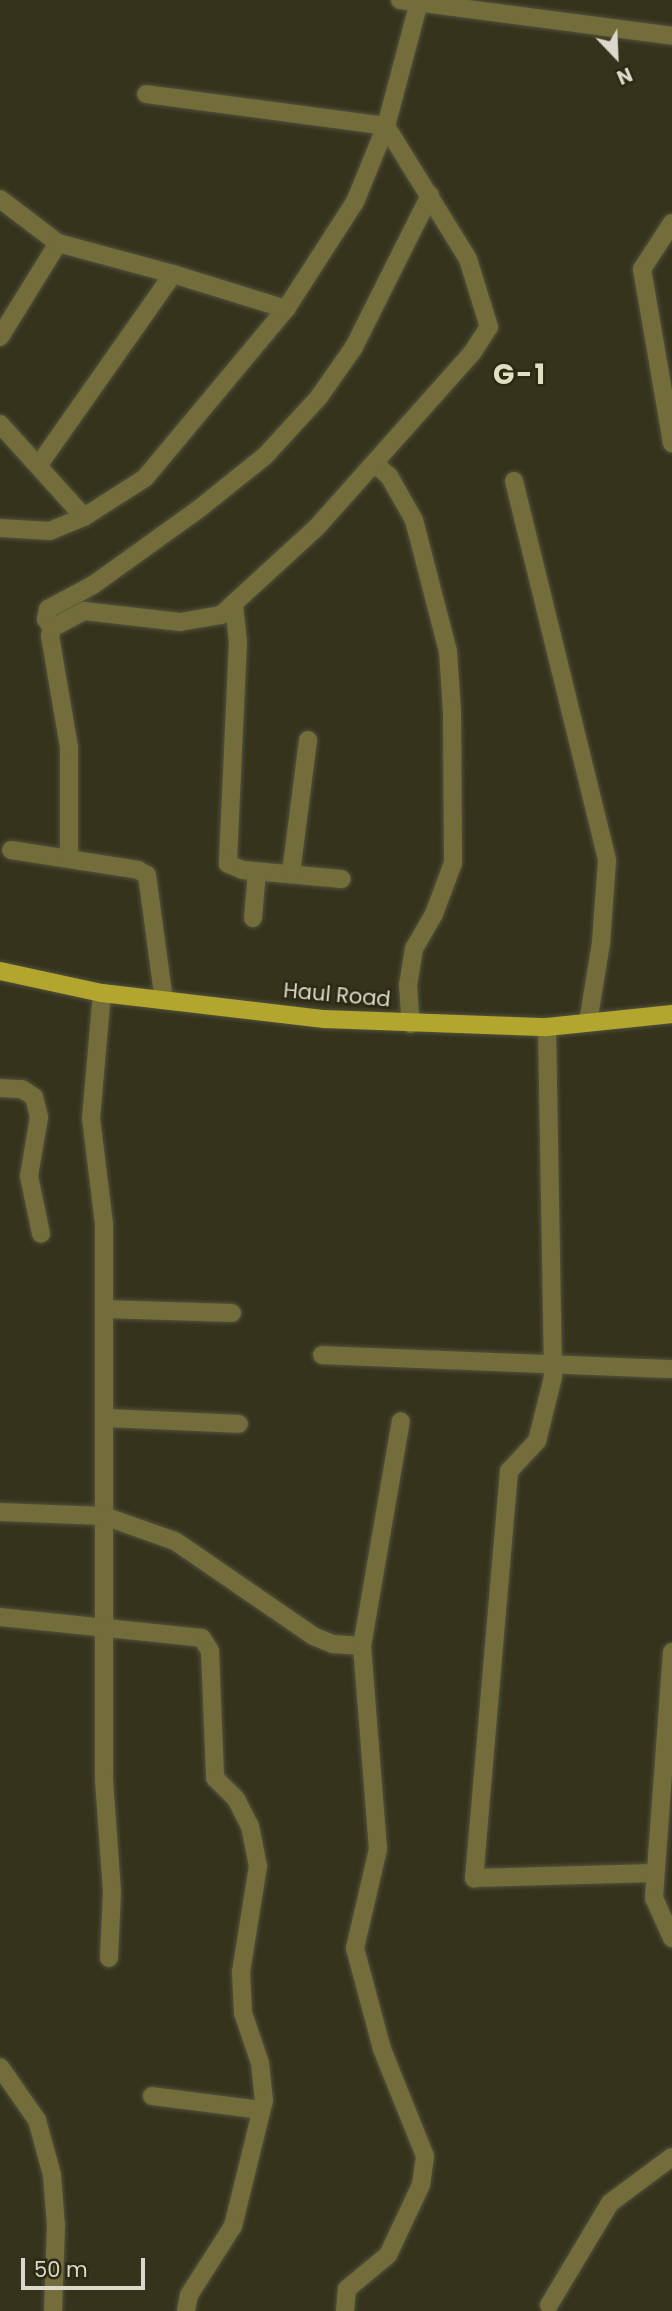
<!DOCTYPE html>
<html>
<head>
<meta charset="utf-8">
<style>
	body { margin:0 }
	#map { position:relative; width:672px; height:2311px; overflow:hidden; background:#35331c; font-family:Poppins,sans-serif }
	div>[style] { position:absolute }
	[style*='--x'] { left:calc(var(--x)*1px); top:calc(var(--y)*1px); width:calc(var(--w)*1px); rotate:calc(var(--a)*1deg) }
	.roads { filter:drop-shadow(0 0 2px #53513c) drop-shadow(0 0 2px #53513c) }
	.minor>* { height:18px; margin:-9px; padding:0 9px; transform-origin:9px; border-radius:9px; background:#726d3a }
	.major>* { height:18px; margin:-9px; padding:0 9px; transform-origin:9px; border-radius:9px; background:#b3a62f }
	span { translate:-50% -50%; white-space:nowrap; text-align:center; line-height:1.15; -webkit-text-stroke:5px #2b2912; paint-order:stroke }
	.street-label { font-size:21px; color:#dad9cb }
	.district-label { font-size:28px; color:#e1dfc3; font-weight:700; letter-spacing:2px }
	.north { position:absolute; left:581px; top:21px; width:70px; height:70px; -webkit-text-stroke:5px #2b2912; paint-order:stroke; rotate:157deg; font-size:19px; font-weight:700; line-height:28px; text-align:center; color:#dad9cb }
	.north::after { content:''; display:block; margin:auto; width:24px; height:32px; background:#dad9cb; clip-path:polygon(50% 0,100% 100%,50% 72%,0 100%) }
	.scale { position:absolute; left:21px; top:2258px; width:124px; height:32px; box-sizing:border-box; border:4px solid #dad9cb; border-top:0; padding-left:9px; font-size:21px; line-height:24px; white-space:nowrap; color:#dad9cb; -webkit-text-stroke:5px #2b2912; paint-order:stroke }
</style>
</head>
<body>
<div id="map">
	<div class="roads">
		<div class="minor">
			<div style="--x:400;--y:0;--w:274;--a:7.5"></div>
			<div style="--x:0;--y:199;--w:73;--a:37.2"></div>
			<div style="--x:672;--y:223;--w:55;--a:123.1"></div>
			<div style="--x:642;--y:269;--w:177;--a:80.2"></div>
			<div style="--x:286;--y:309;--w:127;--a:-57.2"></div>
			<div style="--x:355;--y:202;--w:82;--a:-67.8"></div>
			<div style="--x:386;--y:126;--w:128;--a:-75.1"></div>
			<div style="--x:0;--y:337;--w:110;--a:-58.3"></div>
			<div style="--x:58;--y:243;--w:119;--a:15.1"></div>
			<div style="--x:173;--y:274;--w:233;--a:125.1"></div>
			<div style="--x:0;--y:424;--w:125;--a:47.9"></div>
			<div style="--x:84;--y:517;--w:37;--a:158"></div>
			<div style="--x:50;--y:531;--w:50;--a:-176.6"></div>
			<div style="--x:375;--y:464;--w:18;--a:41"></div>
			<div style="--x:389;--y:476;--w:51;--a:60.4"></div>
			<div style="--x:414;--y:520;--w:135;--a:75.5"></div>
			<div style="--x:448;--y:651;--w:60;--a:86.2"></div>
			<div style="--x:452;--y:711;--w:152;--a:89.6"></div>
			<div style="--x:453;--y:863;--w:54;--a:110.4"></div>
			<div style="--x:434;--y:914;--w:39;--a:120"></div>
			<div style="--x:414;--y:948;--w:37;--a:99"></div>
			<div style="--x:408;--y:985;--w:39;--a:86"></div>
			<div style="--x:514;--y:481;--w:391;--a:76.2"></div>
			<div style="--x:607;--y:861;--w:82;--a:94.2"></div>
			<div style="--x:601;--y:943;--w:80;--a:99.3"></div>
			<div style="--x:84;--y:517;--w:72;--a:-32.6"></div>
			<div style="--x:145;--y:478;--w:220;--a:-50.2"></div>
			<div style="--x:286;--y:309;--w:118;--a:-162.8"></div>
			<div style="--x:234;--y:605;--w:36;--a:84"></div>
			<div style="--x:238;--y:641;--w:223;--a:92.6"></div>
			<div style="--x:228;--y:864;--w:16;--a:22"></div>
			<div style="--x:243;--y:870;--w:99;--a:5.2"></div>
			<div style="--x:52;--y:628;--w:11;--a:-124"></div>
			<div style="--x:46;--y:619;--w:10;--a:-79"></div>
			<div style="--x:48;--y:609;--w:51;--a:-28.1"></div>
			<div style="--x:93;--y:585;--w:132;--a:-35.7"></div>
			<div style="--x:200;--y:508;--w:83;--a:-38.7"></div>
			<div style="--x:265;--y:456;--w:80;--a:-47.5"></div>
			<div style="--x:319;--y:397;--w:61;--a:-55"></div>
			<div style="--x:354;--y:347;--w:170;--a:-63.4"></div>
			<div style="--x:11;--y:850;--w:129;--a:8.9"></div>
			<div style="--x:138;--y:870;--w:10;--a:29"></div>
			<div style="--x:147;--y:875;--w:126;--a:82.3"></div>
			<div style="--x:69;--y:858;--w:111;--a:-90"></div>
			<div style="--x:69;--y:747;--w:113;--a:-99.7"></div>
			<div style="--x:50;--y:636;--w:8;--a:-76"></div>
			<div style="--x:52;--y:628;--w:36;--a:-28"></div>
			<div style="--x:84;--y:611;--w:97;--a:6.5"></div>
			<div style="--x:180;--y:622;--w:42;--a:-9.7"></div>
			<div style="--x:221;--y:615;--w:130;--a:-42.5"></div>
			<div style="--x:317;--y:527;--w:233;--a:-48.3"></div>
			<div style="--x:472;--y:353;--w:31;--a:-57"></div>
			<div style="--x:489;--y:327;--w:71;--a:-107.2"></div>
			<div style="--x:468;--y:259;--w:156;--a:-121.7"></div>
			<div style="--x:386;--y:126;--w:242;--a:-172.4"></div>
			<div style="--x:291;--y:873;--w:134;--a:-82.7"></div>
			<div style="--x:253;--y:918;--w:47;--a:-85.1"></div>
			<div style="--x:102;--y:993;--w:125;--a:95"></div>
			<div style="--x:91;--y:1118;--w:107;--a:83"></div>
			<div style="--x:104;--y:1224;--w:556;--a:90"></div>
			<div style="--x:104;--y:1780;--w:112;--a:85.9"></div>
			<div style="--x:112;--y:1892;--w:66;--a:92.6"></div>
			<div style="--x:547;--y:1027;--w:350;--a:89"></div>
			<div style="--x:553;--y:1377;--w:66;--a:104"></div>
			<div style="--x:537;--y:1441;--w:41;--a:133"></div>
			<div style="--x:509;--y:1471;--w:409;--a:94.9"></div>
			<div style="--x:474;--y:1878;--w:180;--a:-1.6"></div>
			<div style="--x:0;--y:1088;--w:22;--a:3"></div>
			<div style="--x:22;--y:1089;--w:14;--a:34"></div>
			<div style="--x:34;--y:1097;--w:21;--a:76"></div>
			<div style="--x:39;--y:1117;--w:60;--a:99.6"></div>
			<div style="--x:29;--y:1176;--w:59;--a:78.3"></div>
			<div style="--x:104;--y:1309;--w:128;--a:1.8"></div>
			<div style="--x:322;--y:1355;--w:350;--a:2.3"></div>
			<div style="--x:104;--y:1418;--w:135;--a:2.5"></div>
			<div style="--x:0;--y:1512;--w:104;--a:2.2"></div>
			<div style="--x:104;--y:1516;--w:75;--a:19.4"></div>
			<div style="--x:175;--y:1541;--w:168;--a:34.5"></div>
			<div style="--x:313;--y:1636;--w:22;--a:22"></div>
			<div style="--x:333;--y:1644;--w:29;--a:4"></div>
			<div style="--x:0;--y:1617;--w:203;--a:5.9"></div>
			<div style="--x:202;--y:1638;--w:15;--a:58"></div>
			<div style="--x:210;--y:1651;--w:127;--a:87.7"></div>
			<div style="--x:215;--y:1778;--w:30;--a:45"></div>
			<div style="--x:236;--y:1799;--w:30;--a:63"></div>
			<div style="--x:250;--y:1826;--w:41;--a:78.7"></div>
			<div style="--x:258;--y:1866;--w:107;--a:99.1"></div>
			<div style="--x:241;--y:1972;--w:41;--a:87.2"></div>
			<div style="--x:243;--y:2013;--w:53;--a:71.2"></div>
			<div style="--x:260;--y:2063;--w:37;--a:84"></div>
			<div style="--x:264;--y:2100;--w:130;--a:103.8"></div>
			<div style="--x:233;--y:2226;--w:82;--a:122.5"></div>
			<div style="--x:189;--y:2295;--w:16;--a:101"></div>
			<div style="--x:672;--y:1652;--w:247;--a:94.2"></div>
			<div style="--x:654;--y:1898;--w:44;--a:65.8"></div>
			<div style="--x:0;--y:2067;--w:65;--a:55.1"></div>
			<div style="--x:37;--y:2120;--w:57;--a:74.7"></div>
			<div style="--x:52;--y:2175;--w:51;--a:85.5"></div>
			<div style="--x:56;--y:2226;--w:85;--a:92"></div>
			<div style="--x:152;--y:2096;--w:110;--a:7.3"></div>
			<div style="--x:549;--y:2305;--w:119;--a:-59.1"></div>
			<div style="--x:610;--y:2203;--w:77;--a:-36.6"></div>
			<div style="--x:345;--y:2311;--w:22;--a:-85"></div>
			<div style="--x:347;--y:2289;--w:53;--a:-39.7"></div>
			<div style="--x:388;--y:2255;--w:77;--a:-64.8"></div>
			<div style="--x:421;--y:2185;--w:29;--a:-82"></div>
			<div style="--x:425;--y:2156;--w:115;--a:-111.9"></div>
			<div style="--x:382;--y:2049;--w:105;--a:-105"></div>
			<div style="--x:355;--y:1948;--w:102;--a:-76.9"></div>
			<div style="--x:378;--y:1849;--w:204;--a:-94.5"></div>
			<div style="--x:362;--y:1646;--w:228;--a:-80.2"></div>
		</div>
		<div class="major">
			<div style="--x:0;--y:971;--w:104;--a:12.2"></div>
			<div style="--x:102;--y:993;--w:224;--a:6.7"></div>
			<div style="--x:324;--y:1019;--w:223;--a:2.1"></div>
			<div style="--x:547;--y:1027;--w:126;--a:-5.9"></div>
		</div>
	</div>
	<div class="street-label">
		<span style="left:337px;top:995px;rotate:5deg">Haul Road</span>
	</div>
	<div class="district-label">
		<span style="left:520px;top:375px">G-1</span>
	</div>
	<div class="north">N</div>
	<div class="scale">50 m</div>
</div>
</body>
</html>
